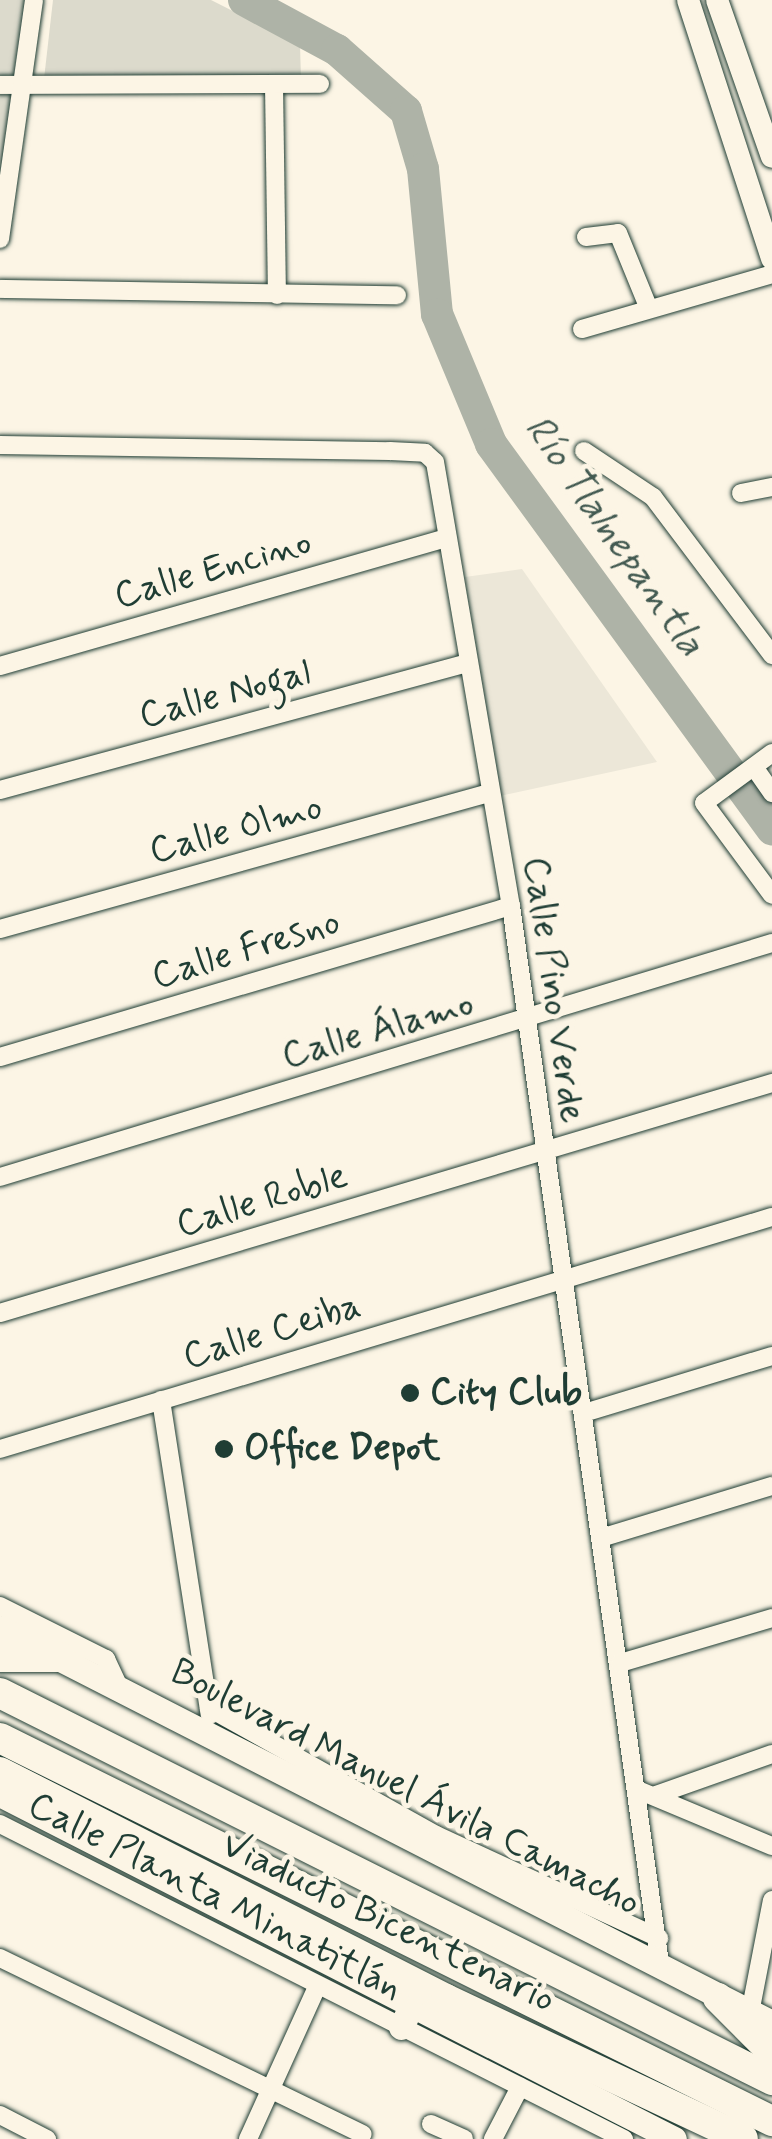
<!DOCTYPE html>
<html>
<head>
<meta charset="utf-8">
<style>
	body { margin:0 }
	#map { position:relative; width:772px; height:2139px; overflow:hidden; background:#fcf5e5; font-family:Mynerve,sans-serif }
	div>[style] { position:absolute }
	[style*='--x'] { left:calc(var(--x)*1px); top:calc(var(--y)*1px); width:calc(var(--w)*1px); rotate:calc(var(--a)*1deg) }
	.built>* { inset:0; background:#ece7d8 }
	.green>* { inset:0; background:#dcdacc }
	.river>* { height:32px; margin:-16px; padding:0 16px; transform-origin:16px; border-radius:16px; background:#aeb3a7 }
	.roads { filter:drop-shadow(0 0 2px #1f3d34) drop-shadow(0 0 2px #1f3d34) }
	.street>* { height:18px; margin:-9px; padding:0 9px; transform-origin:9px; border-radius:9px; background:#fcf5e5 }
	.secondary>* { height:22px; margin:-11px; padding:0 11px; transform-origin:11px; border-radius:11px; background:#fcf5e5 }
	.primary>* { height:25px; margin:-12.5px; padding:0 12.5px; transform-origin:12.5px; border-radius:12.5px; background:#fcf5e5 }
	.highway>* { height:30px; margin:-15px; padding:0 15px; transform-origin:15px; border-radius:15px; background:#fcf5e5 }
	.dots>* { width:28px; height:28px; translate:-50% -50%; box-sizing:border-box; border:5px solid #fcf5e5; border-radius:50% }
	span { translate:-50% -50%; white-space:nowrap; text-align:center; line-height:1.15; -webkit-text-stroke:10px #fcf5e5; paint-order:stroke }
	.street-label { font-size:38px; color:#1f3d34 }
	.poi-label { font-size:38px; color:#1f3d34; font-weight:700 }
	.left { translate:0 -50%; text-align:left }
	.water-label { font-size:40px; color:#435a51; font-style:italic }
</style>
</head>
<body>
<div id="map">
	<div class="built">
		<div style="clip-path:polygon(522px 569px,657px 762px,495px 797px,465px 577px)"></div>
	</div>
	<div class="green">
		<div style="clip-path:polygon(0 0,27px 0,17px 75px,0 75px)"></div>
		<div style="clip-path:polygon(53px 0,211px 0,300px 45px,301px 80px,44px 79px)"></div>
		<div style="clip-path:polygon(0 95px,15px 95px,0 186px)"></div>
	</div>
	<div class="river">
		<div style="--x:244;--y:0;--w:106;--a:28.3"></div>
		<div style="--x:337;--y:50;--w:92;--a:41.5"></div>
		<div style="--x:406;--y:111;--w:60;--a:73.7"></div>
		<div style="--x:423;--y:169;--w:146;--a:84.5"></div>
		<div style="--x:437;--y:314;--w:141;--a:67.4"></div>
		<div style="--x:491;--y:444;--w:477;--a:53.9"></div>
	</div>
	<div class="roads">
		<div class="street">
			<div style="--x:274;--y:84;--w:211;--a:89.2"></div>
			<div style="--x:0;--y:85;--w:320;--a:-0.2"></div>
			<div style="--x:586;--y:237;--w:32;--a:-7"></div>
			<div style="--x:618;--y:233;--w:82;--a:67.8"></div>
			<div style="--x:0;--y:239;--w:241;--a:-81.9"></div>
			<div style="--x:0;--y:289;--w:397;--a:0.9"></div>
			<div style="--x:582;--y:329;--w:198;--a:-16.1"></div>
			<div style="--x:0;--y:445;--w:390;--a:0.9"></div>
			<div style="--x:390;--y:451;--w:35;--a:3"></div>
			<div style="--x:425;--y:453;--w:13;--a:42"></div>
			<div style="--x:435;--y:462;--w:450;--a:80.3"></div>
			<div style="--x:511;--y:906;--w:1068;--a:81.98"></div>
			<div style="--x:584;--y:451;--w:83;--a:33.7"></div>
			<div style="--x:653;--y:497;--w:198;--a:53"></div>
			<div style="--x:741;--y:493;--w:32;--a:-11"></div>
			<div style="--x:0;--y:666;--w:463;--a:-16"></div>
			<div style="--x:772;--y:753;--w:84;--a:143.7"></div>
			<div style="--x:704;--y:803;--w:114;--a:53.5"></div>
			<div style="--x:754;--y:767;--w:32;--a:55"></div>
			<div style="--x:0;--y:790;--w:485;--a:-15.2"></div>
			<div style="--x:0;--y:929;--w:508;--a:-15.54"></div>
			<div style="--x:0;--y:1057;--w:533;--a:-16.46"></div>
			<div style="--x:0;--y:1177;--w:807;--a:-16.86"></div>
			<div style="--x:0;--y:1313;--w:806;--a:-16.59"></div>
			<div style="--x:161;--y:1400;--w:319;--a:81.2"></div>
			<div style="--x:584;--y:1413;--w:196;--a:-16.9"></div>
			<div style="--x:0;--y:1449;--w:806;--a:-16.73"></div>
			<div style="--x:604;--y:1537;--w:176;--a:-16.9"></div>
			<div style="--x:0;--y:1606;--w:119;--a:26.6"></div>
			<div style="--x:106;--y:1659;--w:31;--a:65"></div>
			<div style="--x:620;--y:1663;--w:159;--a:-16.5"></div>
			<div style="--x:209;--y:1708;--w:260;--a:29.2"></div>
			<div style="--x:436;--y:1835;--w:246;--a:24.8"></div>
			<div style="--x:638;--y:1790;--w:145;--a:22.7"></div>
			<div style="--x:656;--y:1795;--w:123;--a:-19.5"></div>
			<div style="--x:0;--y:1824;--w:699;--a:26.78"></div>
			<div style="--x:0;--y:1958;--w:403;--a:25.9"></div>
			<div style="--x:750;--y:2013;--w:115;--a:-79"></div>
			<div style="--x:0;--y:2115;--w:53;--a:27.1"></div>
			<div style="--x:431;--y:2124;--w:36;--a:24"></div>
			<div style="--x:248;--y:2139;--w:169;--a:-65.6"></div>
			<div style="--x:493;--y:2139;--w:59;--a:-62.6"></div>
		</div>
		<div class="secondary">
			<div style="--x:688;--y:0;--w:272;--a:72"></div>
			<div style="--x:717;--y:0;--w:166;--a:70.7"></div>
		</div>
		<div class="primary">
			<div style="--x:0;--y:1628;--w:867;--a:27.1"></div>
			<div style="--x:0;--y:1794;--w:757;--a:27.11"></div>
			<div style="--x:401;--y:2027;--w:25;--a:-64"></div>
		</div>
		<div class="highway">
			<div style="--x:0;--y:1657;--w:60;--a:0"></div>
			<div style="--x:0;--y:1693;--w:864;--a:26.62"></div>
			<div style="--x:0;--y:1738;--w:862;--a:26.39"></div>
			<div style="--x:0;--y:1772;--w:500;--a:26.97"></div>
			<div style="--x:446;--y:1999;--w:328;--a:25.2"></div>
			<div style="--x:718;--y:1998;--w:76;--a:45"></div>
		</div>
	</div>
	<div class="dots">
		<div style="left:410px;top:1393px;background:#1f3d34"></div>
		<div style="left:224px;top:1449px;background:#1f3d34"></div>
	</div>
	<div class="street-label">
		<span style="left:213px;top:570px;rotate:-16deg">Calle Encino</span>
		<span style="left:225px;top:695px;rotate:-15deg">Calle Nogal</span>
		<span style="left:236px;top:830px;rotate:-15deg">Calle Olmo</span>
		<span style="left:246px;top:950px;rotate:-17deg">Calle Fresno</span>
		<span style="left:553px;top:990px;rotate:82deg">Calle Pino Verde</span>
		<span style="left:378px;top:1031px;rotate:-16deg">Calle Álamo</span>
		<span style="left:262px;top:1201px;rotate:-17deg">Calle Roble</span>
		<span style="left:272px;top:1332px;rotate:-17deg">Calle Ceiba</span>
		<span style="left:405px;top:1788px;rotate:27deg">Boulevard Manuel Ávila Camacho</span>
		<span style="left:215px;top:1897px;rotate:27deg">Calle Planta Minatitlán</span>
		<span style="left:388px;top:1923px;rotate:26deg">Viaducto Bicentenario</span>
	</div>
	<div class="poi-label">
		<span class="left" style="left:430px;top:1393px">City Club</span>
		<span class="left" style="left:244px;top:1449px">Office Depot</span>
	</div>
	<div class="water-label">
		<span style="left:614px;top:536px;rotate:55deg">Río Tlalnepantla</span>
	</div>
</div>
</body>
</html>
